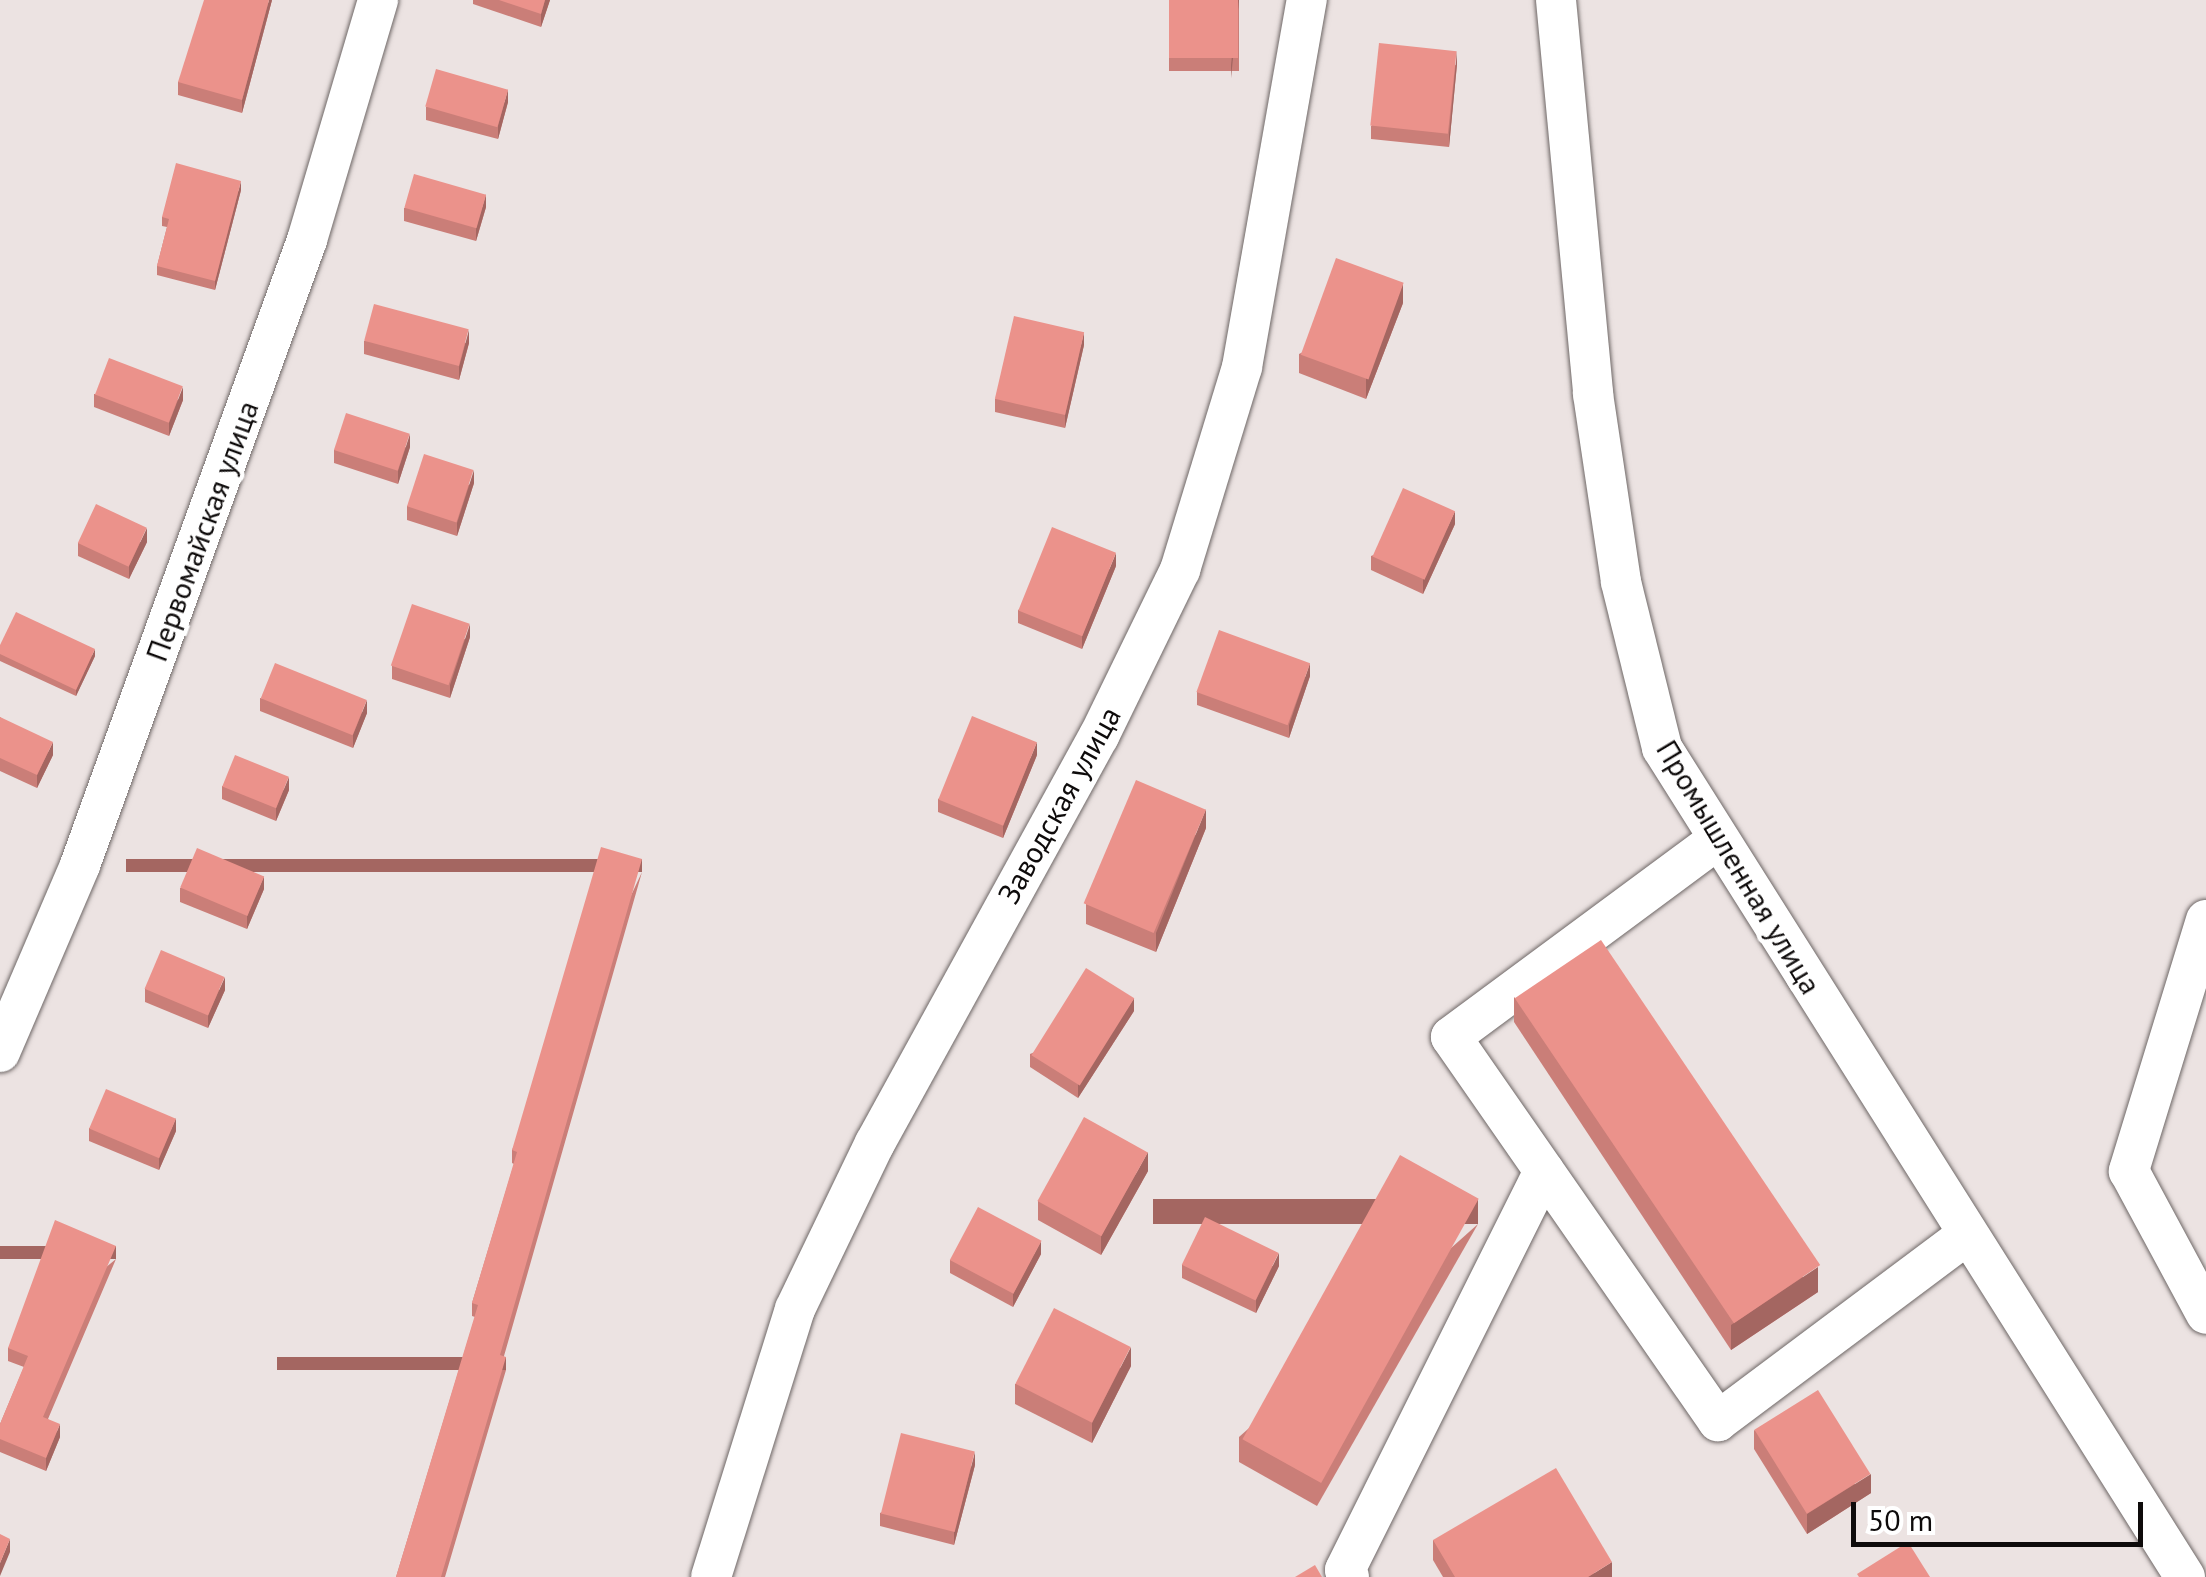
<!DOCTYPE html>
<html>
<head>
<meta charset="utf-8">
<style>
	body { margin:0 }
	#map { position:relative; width:2206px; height:1577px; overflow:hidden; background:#ece3e2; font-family:"PT Sans",sans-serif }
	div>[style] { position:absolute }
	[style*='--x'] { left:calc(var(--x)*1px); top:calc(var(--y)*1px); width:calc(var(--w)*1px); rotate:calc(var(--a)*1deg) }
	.roads { filter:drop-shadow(0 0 2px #6e6766) drop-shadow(0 0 2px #6e6766) }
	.minor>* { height:40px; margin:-20px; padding:0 20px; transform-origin:20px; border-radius:20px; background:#fff }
	.wall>* { inset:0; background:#ca7e78; transform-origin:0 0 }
	.shaded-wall>* { inset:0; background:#a46661; transform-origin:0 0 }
	.building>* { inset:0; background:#eb928b; transform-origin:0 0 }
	span { translate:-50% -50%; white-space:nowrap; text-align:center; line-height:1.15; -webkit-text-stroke:9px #fff; paint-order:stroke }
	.street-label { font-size:30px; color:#0e0b0b }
	.scale { position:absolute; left:1851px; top:1502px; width:292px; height:45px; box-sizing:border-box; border:5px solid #0e0b0b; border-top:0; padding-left:12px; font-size:30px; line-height:35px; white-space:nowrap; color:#0e0b0b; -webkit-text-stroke:8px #fff; paint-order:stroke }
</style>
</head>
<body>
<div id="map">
	<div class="roads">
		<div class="minor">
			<div style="--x:1556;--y:0;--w:396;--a:84.6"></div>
			<div style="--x:1593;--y:394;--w:190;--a:81.5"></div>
			<div style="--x:1621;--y:582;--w:171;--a:76.1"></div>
			<div style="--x:1662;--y:748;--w:980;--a:57.75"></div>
			<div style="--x:1717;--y:840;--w:331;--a:143.5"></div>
			<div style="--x:1451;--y:1037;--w:468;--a:55.2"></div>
			<div style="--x:1718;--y:1421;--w:311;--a:-36.8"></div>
			<div style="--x:2206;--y:920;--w:263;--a:107.1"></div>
			<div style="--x:2129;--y:1171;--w:162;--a:61.7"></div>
			<div style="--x:0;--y:1052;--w:203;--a:-66.8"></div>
			<div style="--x:80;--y:865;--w:665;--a:-70.04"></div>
			<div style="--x:307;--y:240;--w:250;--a:-73.5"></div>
			<div style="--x:711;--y:1577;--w:281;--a:-72.6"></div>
			<div style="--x:795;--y:1309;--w:184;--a:-64.3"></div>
			<div style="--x:875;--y:1143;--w:465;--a:-61.2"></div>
			<div style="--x:1099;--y:736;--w:185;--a:-64"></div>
			<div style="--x:1180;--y:570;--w:212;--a:-73"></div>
			<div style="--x:1242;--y:367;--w:373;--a:-80"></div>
			<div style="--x:1349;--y:1577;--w:8;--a:-120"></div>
			<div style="--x:1345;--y:1570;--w:446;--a:-63.5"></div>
		</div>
	</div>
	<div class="wall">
		<div style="clip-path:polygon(272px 0,242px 113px,178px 95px,178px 82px)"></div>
		<div style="clip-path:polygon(473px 0,550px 0,541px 27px,473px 4px)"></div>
		<div style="left:1169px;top:0;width:70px;height:71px"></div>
		<div style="clip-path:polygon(1457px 64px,1449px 147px,1371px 139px,1371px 126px)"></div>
		<div style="clip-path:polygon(508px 102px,498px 139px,426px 120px,426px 107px)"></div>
		<div style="clip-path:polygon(241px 190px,215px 290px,157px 275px,157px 266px,167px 227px,162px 226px,162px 217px)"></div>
		<div style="clip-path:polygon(486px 207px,476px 241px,404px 221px,404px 208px)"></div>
		<div style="clip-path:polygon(1403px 303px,1366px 399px,1299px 373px,1299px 354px)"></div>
		<div style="clip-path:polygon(364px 341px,469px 343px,459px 380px,364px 354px)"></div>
		<div style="clip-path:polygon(1084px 345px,1065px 428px,995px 412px,995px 399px)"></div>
		<div style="clip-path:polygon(94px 394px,183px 400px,169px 436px,94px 407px)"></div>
		<div style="clip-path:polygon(410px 447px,398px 484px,334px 463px,334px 450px)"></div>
		<div style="clip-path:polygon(474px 483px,457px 536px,407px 520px,407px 506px)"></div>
		<div style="clip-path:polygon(1455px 524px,1423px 594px,1371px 570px,1371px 556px)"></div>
		<div style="clip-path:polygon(147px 542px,129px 579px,78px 556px,78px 543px)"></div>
		<div style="clip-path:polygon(1116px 566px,1082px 649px,1018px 623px,1018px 610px)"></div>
		<div style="clip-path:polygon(470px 637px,450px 698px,392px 679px,392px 666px)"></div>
		<div style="clip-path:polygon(0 645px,95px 656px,76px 696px,0 661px)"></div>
		<div style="clip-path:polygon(1310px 676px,1289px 738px,1197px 705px,1197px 692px)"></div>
		<div style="clip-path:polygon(260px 698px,367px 713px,353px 748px,260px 711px)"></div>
		<div style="clip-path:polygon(0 717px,53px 755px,37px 788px,0 771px)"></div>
		<div style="clip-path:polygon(1037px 755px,1003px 838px,938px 812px,938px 799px)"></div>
		<div style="clip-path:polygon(222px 786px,289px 790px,276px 821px,222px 799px)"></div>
		<div style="clip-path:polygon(1206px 828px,1156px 952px,1086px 924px,1086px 904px)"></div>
		<div style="clip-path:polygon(642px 872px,504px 1356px,506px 1370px,445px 1577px,396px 1577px,475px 1317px,472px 1316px,472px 1303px,514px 1164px,512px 1163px,512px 1150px)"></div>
		<div style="clip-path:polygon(180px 888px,264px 889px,247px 929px,180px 902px)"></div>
		<div style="clip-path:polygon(145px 989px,225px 990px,208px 1028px,145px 1002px)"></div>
		<div style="clip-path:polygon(1514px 997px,1818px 1292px,1731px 1350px,1514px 1022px)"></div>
		<div style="clip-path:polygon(1134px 1011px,1078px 1098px,1030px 1067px,1030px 1054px)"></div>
		<div style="clip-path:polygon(89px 1128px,176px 1131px,159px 1170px,89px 1141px)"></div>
		<div style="clip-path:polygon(1148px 1171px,1101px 1255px,1038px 1220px,1038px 1201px)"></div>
		<div style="clip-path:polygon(1478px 1224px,1317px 1506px,1239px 1462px,1239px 1437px)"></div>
		<div style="clip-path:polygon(1041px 1254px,1013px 1307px,950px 1273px,950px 1260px)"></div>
		<div style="clip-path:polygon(116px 1259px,48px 1419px,60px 1437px,46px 1471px,0 1452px,0 1424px,24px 1367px,8px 1361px,8px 1348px)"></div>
		<div style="clip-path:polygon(1182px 1265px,1279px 1266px,1256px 1313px,1182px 1278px)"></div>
		<div style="clip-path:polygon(1131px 1366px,1092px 1443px,1015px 1404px,1015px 1384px)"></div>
		<div style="clip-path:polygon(1754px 1430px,1871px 1493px,1807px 1534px,1754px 1449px)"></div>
		<div style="clip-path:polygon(975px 1465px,954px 1545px,880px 1526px,880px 1513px)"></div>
		<div style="clip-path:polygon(1433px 1540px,1612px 1577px,1443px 1577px,1433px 1560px)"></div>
	</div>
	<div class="shaded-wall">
		<div style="clip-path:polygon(269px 0,272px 0,242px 113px,242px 100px)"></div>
		<div style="clip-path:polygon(545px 0,550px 0,541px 27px,541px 14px)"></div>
		<div style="clip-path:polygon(1238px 0,1239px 0,1231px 78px,1231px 65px)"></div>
		<div style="clip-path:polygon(1457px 51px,1457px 64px,1449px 147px,1449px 134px)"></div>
		<div style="clip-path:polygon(508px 89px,508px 102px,498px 139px,498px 126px)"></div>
		<div style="clip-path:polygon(241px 181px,241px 190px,215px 290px,215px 281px)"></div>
		<div style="clip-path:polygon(486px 194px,486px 207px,476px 241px,476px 228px)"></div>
		<div style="clip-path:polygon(1403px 283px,1403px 303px,1366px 399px,1366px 379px)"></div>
		<div style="clip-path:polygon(469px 330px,469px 343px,459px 380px,459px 367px)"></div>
		<div style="clip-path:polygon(1084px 332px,1084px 345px,1065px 428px,1065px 415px)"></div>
		<div style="clip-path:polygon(183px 387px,183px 400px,169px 436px,169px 423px)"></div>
		<div style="clip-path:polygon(410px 434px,410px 447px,398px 484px,398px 471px)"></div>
		<div style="clip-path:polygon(474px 470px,474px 483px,457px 536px,457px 523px)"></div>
		<div style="clip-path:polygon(1455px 511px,1455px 524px,1423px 594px,1423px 580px)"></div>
		<div style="clip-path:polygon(147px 528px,147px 542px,129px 579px,129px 566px)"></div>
		<div style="clip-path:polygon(1116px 553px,1116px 566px,1082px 649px,1082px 636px)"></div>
		<div style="clip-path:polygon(470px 624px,470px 637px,450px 698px,450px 685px)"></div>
		<div style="clip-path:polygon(95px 649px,95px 656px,76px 696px,76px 690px)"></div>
		<div style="clip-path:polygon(1310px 663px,1310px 676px,1289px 738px,1289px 725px)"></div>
		<div style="clip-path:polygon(367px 700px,367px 713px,353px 748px,353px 735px)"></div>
		<div style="clip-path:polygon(53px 742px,53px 755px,37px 788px,37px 775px)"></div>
		<div style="clip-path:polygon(1037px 742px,1037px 755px,1003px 838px,1003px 825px)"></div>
		<div style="clip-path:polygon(289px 777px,289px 790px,276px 821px,276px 808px)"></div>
		<div style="clip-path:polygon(1206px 809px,1206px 828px,1156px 952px,1156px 933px)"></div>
		<div style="left:642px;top:859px;width:13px;height:516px;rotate:90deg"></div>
		<div style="clip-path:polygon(264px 876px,264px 889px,247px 929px,247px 916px)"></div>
		<div style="clip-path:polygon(225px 977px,225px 990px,208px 1028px,208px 1015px)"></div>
		<div style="clip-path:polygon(1134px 998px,1134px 1011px,1078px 1098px,1078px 1085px)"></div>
		<div style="clip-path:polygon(176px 1118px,176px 1131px,159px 1170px,159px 1157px)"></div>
		<div style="clip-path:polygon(1148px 1152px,1148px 1171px,1101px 1255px,1101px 1236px)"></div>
		<div style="left:1478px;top:1199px;width:25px;height:325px;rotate:90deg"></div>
		<div style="clip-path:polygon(1041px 1241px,1041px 1254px,1013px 1307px,1013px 1294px)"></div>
		<div style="left:116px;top:1246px;width:13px;height:186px;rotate:90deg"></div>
		<div style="clip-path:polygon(1279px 1253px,1279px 1266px,1256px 1313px,1256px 1300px)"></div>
		<div style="clip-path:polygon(1818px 1267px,1818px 1292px,1731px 1350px,1731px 1325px)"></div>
		<div style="clip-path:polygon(1131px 1347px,1131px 1366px,1092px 1443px,1092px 1423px)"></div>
		<div style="left:506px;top:1357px;width:13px;height:229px;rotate:90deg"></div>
		<div style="clip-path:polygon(60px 1424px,60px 1437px,46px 1471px,46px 1458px)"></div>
		<div style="clip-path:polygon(975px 1452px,975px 1465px,954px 1545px,954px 1532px)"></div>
		<div style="clip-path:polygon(1871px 1474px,1871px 1493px,1807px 1534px,1807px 1514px)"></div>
		<div style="clip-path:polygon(10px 1539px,10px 1552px,0 1576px,0 1563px)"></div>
		<div style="clip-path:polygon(1612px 1562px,1612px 1577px,1588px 1577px)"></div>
	</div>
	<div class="building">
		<div style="clip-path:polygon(204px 0,269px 0,242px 100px,178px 82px)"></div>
		<div style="clip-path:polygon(499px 0,545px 0,541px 14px)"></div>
		<div style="left:1169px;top:0;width:69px;height:58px"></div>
		<div style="left:1379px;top:43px;width:78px;height:83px;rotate:6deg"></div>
		<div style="left:436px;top:69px;width:75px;height:39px;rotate:16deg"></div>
		<div style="clip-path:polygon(176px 163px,241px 181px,215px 281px,157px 266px,169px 219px,162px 217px)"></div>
		<div style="left:414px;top:174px;width:75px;height:35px;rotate:16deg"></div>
		<div style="left:1336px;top:258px;width:72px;height:103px;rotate:20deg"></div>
		<div style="left:374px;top:304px;width:98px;height:38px;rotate:15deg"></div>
		<div style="left:1014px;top:316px;width:72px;height:85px;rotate:13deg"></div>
		<div style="left:109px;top:358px;width:79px;height:39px;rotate:21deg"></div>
		<div style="left:346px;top:413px;width:67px;height:39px;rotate:18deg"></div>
		<div style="left:424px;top:454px;width:52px;height:55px;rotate:18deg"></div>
		<div style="left:1403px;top:488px;width:57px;height:75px;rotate:24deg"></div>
		<div style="left:96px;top:504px;width:56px;height:43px;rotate:25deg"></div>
		<div style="left:1052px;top:527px;width:69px;height:90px;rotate:22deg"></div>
		<div style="left:412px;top:604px;width:61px;height:65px;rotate:19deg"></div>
		<div style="clip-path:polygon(16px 612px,95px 649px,76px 690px,0 654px,0 645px)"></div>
		<div style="left:1219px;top:630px;width:97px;height:66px;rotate:20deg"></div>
		<div style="left:275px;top:663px;width:99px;height:38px;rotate:22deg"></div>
		<div style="left:972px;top:716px;width:70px;height:90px;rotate:22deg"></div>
		<div style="clip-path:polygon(0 717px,53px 742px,37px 775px,0 758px)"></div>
		<div style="left:235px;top:755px;width:58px;height:34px;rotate:22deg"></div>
		<div style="left:1136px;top:780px;width:76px;height:134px;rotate:23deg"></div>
		<div style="clip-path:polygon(601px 847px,642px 859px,500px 1355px,506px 1357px,441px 1577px,396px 1577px,478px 1305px,472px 1303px,517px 1152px,512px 1150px)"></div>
		<div style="left:197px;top:848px;width:73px;height:43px;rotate:23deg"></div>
		<div style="left:1601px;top:940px;width:392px;height:104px;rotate:56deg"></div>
		<div style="left:161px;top:950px;width:69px;height:42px;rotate:23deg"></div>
		<div style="left:1086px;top:968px;width:57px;height:103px;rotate:32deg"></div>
		<div style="left:106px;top:1089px;width:76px;height:43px;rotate:23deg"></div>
		<div style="left:1084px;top:1117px;width:73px;height:96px;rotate:29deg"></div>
		<div style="left:1400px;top:1155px;width:90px;height:325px;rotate:29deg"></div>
		<div style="left:978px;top:1207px;width:72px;height:60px;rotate:28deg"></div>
		<div style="left:1205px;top:1217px;width:82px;height:53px;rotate:26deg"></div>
		<div style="clip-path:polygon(55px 1220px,116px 1246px,43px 1417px,60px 1424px,46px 1458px,0 1439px,0 1424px,28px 1356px,8px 1348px)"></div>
		<div style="left:1054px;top:1308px;width:86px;height:85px;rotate:27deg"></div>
		<div style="left:1818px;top:1390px;width:99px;height:75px;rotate:58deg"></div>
		<div style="left:901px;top:1433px;width:76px;height:83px;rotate:14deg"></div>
		<div style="clip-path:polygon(1556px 1468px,1612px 1562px,1588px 1577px,1455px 1577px,1433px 1540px)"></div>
		<div style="clip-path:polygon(0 1534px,10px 1539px,0 1563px)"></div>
		<div style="clip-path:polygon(1908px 1542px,1930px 1577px,1859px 1577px,1857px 1574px)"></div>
		<div style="clip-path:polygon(1315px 1565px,1322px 1577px,1295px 1577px)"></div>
	</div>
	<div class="street-label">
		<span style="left:202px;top:531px;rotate:-70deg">Первомайская улица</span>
		<span style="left:1059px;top:805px;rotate:-61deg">Заводская улица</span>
		<span style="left:1739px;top:867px;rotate:59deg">Промышленная улица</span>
	</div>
	<div class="scale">50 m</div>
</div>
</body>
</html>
